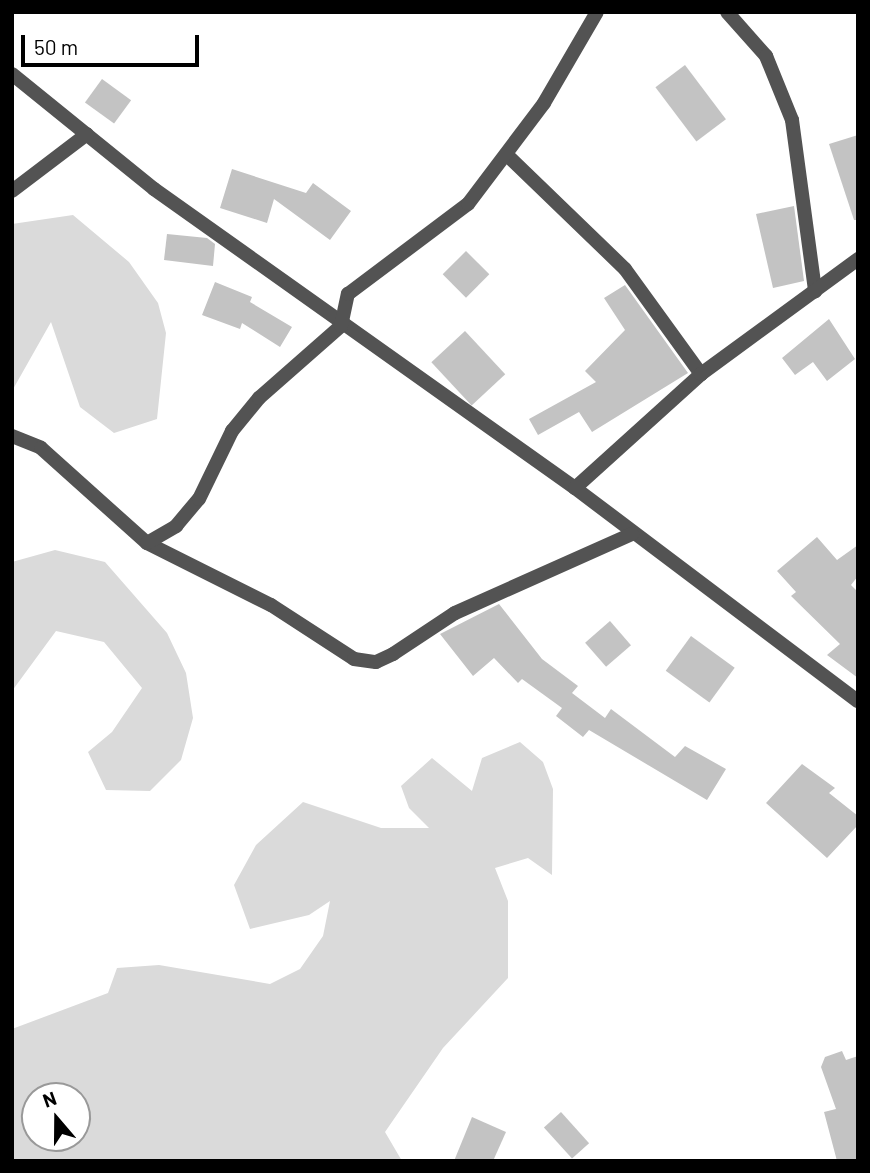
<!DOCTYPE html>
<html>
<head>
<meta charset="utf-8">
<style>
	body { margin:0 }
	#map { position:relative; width:870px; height:1173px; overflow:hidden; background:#fff; font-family:Barlow,sans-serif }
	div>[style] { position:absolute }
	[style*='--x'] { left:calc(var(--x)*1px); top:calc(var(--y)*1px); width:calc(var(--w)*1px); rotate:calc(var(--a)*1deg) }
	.green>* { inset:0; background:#dadada }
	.building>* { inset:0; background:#c3c3c3; transform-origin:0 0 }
	.minor>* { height:14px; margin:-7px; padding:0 7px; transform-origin:7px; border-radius:7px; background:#535353 }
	span { translate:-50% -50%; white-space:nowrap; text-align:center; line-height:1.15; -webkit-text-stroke:7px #fff; paint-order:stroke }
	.frame { position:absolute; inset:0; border:14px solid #000; pointer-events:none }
	.north { position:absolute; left:21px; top:1082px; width:70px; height:70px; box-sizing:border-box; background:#fff; border:2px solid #999; border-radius:50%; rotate:340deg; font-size:19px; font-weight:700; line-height:28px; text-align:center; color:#000 }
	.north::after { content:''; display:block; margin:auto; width:24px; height:32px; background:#000; clip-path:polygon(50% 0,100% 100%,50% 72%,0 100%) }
	.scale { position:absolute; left:21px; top:35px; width:178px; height:32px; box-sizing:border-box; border:4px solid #000; border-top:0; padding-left:9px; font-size:21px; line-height:24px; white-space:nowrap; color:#000; -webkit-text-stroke:5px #fff; paint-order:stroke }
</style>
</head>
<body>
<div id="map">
	<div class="green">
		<div style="clip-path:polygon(73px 215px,129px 262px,158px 303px,166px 333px,157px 419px,114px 433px,80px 407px,51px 322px,12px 391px,12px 224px)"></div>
		<div style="clip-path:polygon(55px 550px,105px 562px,167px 633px,186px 673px,193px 718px,181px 760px,150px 791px,106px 790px,88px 752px,112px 732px,142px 688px,104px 642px,56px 631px,12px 691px,12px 562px)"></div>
		<div style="clip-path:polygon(evenodd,520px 742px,543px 762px,553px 789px,552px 875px,528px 858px,495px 868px,508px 901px,508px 978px,443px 1048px,385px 1132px,402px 1161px,12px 1161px,12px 1029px,108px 993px,117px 968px,159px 965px,270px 984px,300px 969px,323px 936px,330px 901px,309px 915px,250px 929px,234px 885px,256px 845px,303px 802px,381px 828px,429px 828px,409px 808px,401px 786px,432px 758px,472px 791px,482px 758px,520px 742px,77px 1096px,77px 1138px,35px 1138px,35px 1096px,77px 1096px)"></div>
	</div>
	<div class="building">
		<div style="left:685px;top:65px;width:68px;height:37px;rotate:53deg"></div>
		<div style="left:102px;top:79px;width:36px;height:29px;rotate:36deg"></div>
		<div style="clip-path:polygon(858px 135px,858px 220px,854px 220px,829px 144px)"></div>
		<div style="clip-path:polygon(232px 169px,306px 193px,313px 183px,351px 211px,330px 240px,274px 199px,267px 223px,220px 208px)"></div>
		<div style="clip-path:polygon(794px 206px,804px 281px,773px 288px,756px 214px)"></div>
		<div style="clip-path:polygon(167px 234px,207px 238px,215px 244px,213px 266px,164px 260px)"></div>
		<div style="left:466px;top:251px;width:33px;height:33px;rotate:45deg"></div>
		<div style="clip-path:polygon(215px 282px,252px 297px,250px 302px,292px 327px,280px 347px,242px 323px,240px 329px,202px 315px)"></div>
		<div style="clip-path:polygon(625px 285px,688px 373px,592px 432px,579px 412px,538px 435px,529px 419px,596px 382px,585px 371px,625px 330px,604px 298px)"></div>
		<div style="clip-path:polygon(829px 319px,855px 359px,827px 381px,813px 362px,795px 375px,782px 358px)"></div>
		<div style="left:465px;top:331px;width:59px;height:46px;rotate:47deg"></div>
		<div style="clip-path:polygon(817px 537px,837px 560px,858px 545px,858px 576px,851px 585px,858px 592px,858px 678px,827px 655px,840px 644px,791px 596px,796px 592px,777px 571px)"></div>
		<div style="clip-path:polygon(499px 604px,542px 659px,578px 686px,572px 693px,605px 718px,611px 709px,675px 757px,685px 746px,726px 769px,707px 800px,589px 730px,583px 737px,556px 716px,562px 708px,522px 679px,518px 683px,494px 658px,473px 676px,440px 634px)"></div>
		<div style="left:610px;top:621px;width:32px;height:33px;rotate:49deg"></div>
		<div style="left:691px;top:636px;width:54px;height:43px;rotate:36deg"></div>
		<div style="clip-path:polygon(802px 764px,835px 788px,829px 793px,858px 816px,858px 825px,827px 858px,766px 803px)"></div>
		<div style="clip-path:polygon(842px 1051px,846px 1060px,858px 1056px,858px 1161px,837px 1161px,824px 1112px,836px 1109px,821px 1067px,825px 1057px)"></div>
		<div style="left:561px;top:1112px;width:42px;height:23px;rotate:48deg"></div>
		<div style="clip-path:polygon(472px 1117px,506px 1132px,493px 1161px,454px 1161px)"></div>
	</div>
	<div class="minor">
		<div style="--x:727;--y:12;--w:59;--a:48.4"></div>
		<div style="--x:766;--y:56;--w:69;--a:67.9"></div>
		<div style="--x:792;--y:120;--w:173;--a:82.3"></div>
		<div style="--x:12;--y:74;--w:183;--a:39"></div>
		<div style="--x:154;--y:189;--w:516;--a:35.38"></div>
		<div style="--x:575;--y:488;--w:354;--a:37"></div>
		<div style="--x:507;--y:155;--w:164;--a:44"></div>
		<div style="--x:625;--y:269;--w:130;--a:54.1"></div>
		<div style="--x:12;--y:191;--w:94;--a:-37.2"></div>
		<div style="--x:12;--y:436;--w:31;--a:22"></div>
		<div style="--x:41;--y:448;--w:142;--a:41.9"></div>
		<div style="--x:147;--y:543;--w:139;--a:26.6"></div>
		<div style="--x:271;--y:605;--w:99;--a:33"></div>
		<div style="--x:354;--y:659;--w:22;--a:8"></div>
		<div style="--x:376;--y:662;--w:19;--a:-25"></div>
		<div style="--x:393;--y:654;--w:74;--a:-33.5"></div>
		<div style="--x:455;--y:613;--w:194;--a:-24.1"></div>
		<div style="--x:575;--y:488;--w:170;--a:-42.1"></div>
		<div style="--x:701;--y:374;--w:195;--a:-36.2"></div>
		<div style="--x:147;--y:543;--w:34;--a:-30"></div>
		<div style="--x:176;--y:526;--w:35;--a:-50"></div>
		<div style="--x:199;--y:499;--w:76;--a:-64.1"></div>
		<div style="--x:232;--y:431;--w:43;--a:-50.7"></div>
		<div style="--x:259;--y:398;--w:109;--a:-41.3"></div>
		<div style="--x:341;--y:326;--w:33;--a:-78"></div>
		<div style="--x:348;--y:294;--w:150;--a:-36.9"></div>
		<div style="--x:468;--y:204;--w:126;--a:-53"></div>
		<div style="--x:544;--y:103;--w:105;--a:-59.8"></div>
	</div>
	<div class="frame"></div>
	<div class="north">N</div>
	<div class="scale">50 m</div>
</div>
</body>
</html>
